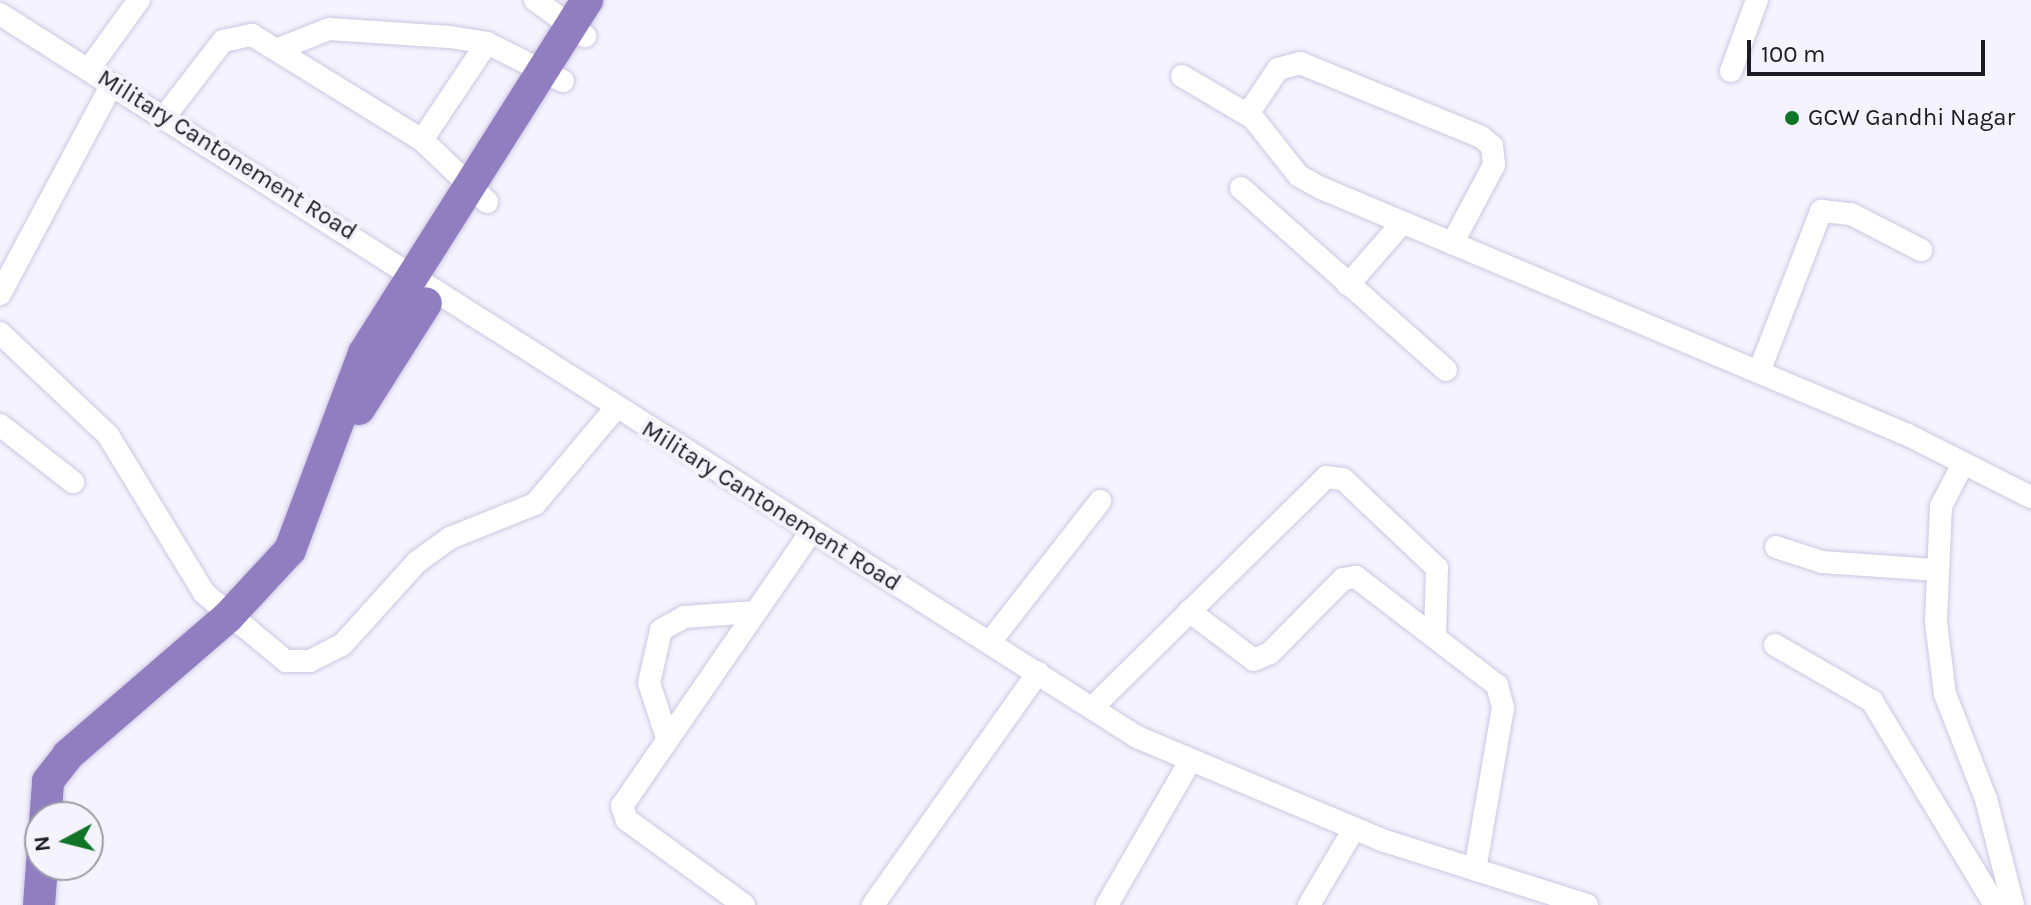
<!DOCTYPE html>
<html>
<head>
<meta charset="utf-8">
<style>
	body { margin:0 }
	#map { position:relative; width:2031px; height:905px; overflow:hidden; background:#f5f3fe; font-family:Karla,sans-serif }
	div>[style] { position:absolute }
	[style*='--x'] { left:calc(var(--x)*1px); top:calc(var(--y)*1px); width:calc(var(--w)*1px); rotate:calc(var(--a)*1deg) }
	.roads { filter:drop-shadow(0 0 2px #cdc7e2) drop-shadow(0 0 2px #cdc7e2) }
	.minor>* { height:22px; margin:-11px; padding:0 11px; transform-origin:11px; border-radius:11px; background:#fff }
	.highway>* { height:32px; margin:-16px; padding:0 16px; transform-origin:16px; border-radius:16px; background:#907ec1 }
	.dots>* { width:22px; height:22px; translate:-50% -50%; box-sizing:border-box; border:4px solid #f5f3fe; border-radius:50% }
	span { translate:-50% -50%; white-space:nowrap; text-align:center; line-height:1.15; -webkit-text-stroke:8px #f5f3fe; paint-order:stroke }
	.poi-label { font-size:24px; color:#1c1a23 }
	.left { translate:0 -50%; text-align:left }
	.street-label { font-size:24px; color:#1c1a23 }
	.north { position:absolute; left:24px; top:801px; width:80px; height:80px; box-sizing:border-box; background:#f5f3fe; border:2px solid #9e9ca6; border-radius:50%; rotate:263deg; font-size:22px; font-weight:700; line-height:32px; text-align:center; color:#1c1a23 }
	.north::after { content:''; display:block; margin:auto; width:28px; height:36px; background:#0f7425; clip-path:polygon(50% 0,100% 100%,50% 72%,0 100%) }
	.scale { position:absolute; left:1747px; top:40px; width:238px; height:36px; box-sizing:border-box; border:4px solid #1c1a23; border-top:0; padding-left:10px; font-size:24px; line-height:28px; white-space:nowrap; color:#1c1a23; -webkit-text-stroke:6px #f5f3fe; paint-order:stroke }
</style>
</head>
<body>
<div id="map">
	<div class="roads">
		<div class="minor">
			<div style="--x:535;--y:0;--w:62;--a:35.8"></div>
			<div style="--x:0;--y:14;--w:1347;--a:32.45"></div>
			<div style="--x:1137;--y:737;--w:269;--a:22.8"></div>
			<div style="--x:1385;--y:841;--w:212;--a:17.6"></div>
			<div style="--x:281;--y:48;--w:52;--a:-21.6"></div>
			<div style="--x:329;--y:29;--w:121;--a:3.8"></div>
			<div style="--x:450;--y:37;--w:37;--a:9"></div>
			<div style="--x:487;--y:43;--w:85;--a:26.6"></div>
			<div style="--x:89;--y:69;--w:85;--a:-54.1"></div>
			<div style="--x:1731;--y:71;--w:76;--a:-69.9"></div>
			<div style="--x:1182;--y:76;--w:82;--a:30.6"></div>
			<div style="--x:1253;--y:118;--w:74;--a:51.6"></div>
			<div style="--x:1299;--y:176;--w:25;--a:29"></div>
			<div style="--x:1321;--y:188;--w:637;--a:22.82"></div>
			<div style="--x:1908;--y:435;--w:138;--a:26.8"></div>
			<div style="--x:1248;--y:114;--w:54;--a:-56.3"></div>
			<div style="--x:1278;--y:69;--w:23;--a:-15"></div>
			<div style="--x:1300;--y:63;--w:196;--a:22.2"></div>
			<div style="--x:1481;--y:137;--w:14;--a:39"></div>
			<div style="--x:1492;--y:146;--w:19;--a:84"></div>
			<div style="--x:1494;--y:165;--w:89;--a:118"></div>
			<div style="--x:165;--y:116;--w:95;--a:-52.3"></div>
			<div style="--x:223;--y:41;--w:30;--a:-12"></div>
			<div style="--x:252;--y:35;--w:200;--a:31.7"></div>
			<div style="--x:422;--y:140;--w:90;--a:43.6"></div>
			<div style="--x:422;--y:140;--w:117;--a:-56.2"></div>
			<div style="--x:1241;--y:188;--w:274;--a:41.6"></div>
			<div style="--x:1348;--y:285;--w:82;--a:-48.9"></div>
			<div style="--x:0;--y:294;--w:238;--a:-61.9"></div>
			<div style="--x:0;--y:333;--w:149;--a:43.4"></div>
			<div style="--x:108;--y:435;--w:185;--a:58.7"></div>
			<div style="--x:204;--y:593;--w:107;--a:39.7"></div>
			<div style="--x:286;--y:661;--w:24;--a:0"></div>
			<div style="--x:310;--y:661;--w:36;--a:-27"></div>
			<div style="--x:342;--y:645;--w:112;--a:-47.9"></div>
			<div style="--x:417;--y:562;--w:41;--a:-36"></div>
			<div style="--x:450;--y:538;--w:92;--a:-21.8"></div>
			<div style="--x:535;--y:504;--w:124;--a:-49.9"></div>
			<div style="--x:1759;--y:372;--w:173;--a:-68.9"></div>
			<div style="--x:1821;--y:211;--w:30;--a:6"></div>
			<div style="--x:1851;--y:214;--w:79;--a:27.2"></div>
			<div style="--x:0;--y:425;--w:93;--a:38"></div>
			<div style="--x:1963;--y:464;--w:47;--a:117.6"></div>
			<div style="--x:1941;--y:506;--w:116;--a:92.5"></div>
			<div style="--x:1936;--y:622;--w:73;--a:82.9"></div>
			<div style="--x:1945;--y:694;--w:113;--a:68.7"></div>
			<div style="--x:1986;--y:799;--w:109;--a:75.7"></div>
			<div style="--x:1776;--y:547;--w:48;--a:18.1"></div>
			<div style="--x:1822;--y:562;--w:113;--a:4"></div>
			<div style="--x:1189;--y:611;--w:81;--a:37"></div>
			<div style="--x:1254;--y:660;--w:17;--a:-24"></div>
			<div style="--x:1270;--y:653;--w:104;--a:-45.4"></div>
			<div style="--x:1343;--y:579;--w:13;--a:-9"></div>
			<div style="--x:1356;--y:577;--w:178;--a:37.5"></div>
			<div style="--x:1497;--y:685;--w:24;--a:75"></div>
			<div style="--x:1503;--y:708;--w:164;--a:99.8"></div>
			<div style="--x:990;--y:642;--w:179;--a:-52"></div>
			<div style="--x:1775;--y:645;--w:112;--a:30"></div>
			<div style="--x:1872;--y:701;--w:238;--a:58.9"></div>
			<div style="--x:1092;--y:708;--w:329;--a:-44.6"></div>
			<div style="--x:1326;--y:477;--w:17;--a:7"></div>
			<div style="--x:1343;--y:479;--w:129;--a:43.4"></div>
			<div style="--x:1437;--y:568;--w:67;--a:91.7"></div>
			<div style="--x:667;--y:738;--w:58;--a:-108.1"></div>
			<div style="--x:649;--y:683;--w:54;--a:-77.2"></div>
			<div style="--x:661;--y:630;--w:26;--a:-29"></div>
			<div style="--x:684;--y:617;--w:71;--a:-4"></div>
			<div style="--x:744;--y:905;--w:145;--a:-144"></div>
			<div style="--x:627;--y:820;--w:15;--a:-110"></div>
			<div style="--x:622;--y:806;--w:334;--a:-55.4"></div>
			<div style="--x:873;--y:905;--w:285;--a:-54.6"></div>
			<div style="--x:1107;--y:905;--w:166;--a:-60"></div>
			<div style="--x:1309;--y:905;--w:88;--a:-59.4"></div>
		</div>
		<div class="highway">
			<div style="--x:359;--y:409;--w:125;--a:-57.7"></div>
			<div style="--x:39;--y:905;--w:124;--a:-85.8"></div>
			<div style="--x:48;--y:781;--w:33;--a:-52"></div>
			<div style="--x:68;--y:755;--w:211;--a:-40.8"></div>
			<div style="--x:228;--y:617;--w:91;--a:-47.2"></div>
			<div style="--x:290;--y:550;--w:210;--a:-69.4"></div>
			<div style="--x:364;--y:353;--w:418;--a:-57.7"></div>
		</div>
	</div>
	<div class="dots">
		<div style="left:1792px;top:118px;background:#0f7425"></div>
	</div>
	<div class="poi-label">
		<span class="left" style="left:1808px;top:118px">GCW Gandhi Nagar</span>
	</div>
	<div class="street-label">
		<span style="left:227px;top:155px;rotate:32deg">Military Cantonement Road</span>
		<span style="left:771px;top:506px;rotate:32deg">Military Cantonement Road</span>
	</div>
	<div class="north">N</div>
	<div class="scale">100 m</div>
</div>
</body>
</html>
